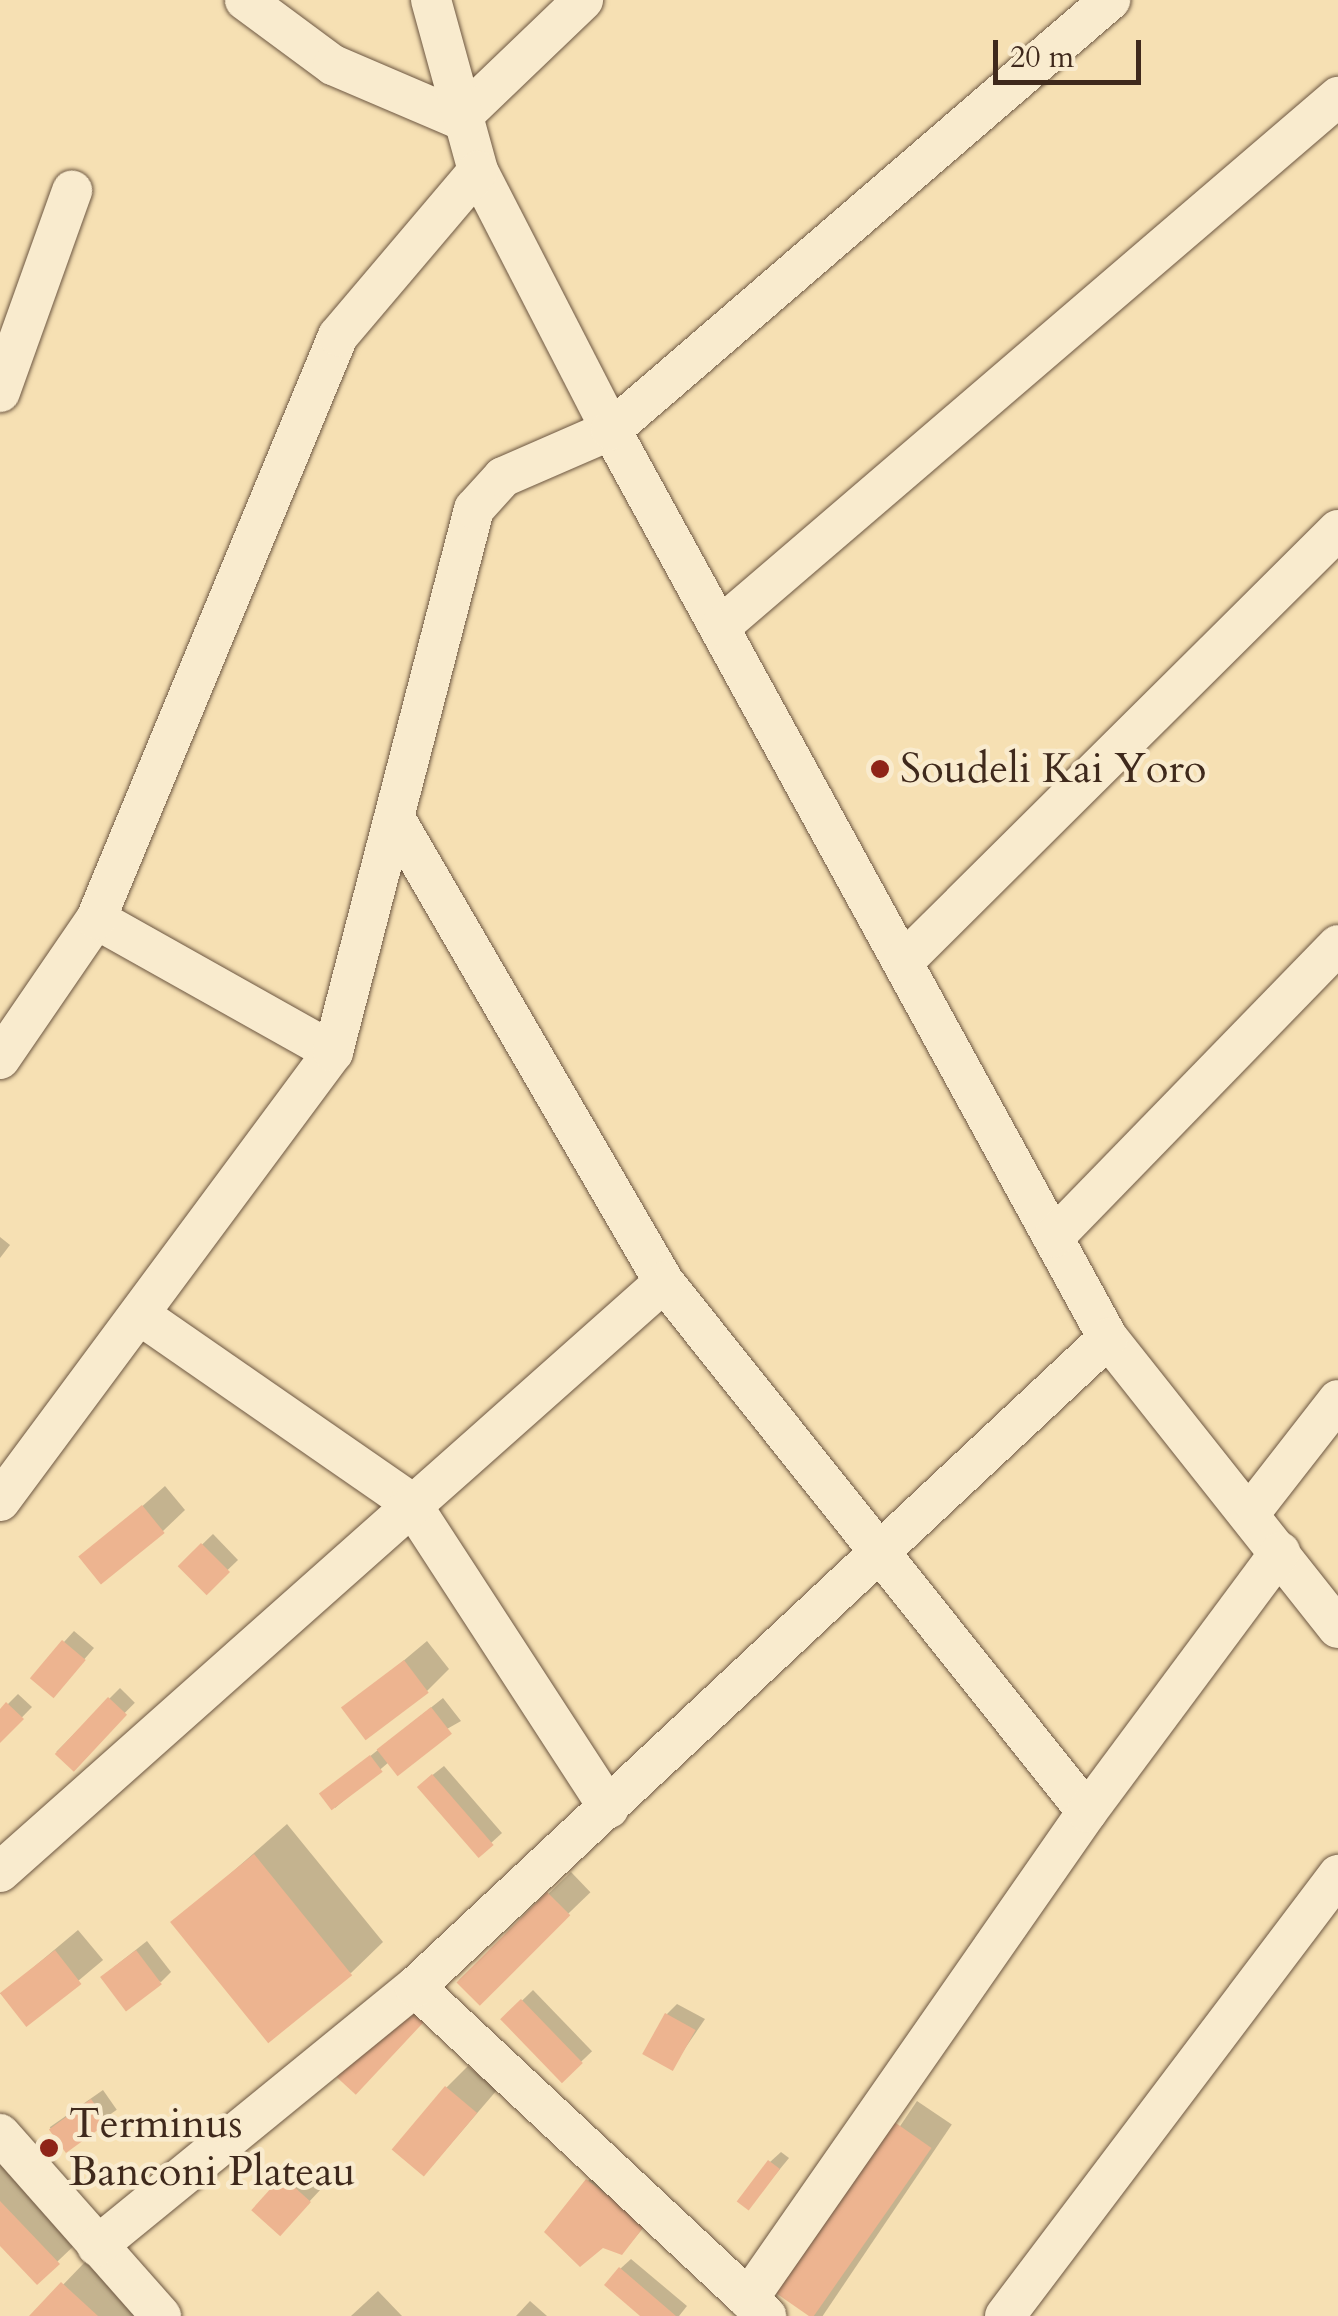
<!DOCTYPE html>
<html>
<head>
<meta charset="utf-8">
<style>
	body { margin:0 }
	#map { position:relative; width:1338px; height:2316px; overflow:hidden; background:#f6e0b3; font-family:Cardo,serif }
	div>[style] { position:absolute }
	[style*='--x'] { left:calc(var(--x)*1px); top:calc(var(--y)*1px); width:calc(var(--w)*1px); rotate:calc(var(--a)*1deg) }
	.shadow>* { inset:0; background:#0003; transform-origin:0 0 }
	.building>* { inset:0; background:#edb490; transform-origin:0 0 }
	.roads { filter:drop-shadow(0 0 2px #6d5742) drop-shadow(0 0 2px #6d5742) }
	.minor>* { height:40px; margin:-20px; padding:0 20px; transform-origin:20px; border-radius:20px; background:#f9ebce }
	.dots>* { width:28px; height:28px; translate:-50% -50%; box-sizing:border-box; border:5px solid #f9ebce; border-radius:50% }
	span { translate:-50% -50%; white-space:nowrap; text-align:center; line-height:1.15; -webkit-text-stroke:9px #f9ebce; paint-order:stroke }
	.poi-label { font-size:42px; color:#3f291c }
	.left { translate:0 -50%; text-align:left }
	.scale { position:absolute; left:993px; top:40px; width:148px; height:45px; box-sizing:border-box; border:5px solid #3f291c; border-top:0; padding-left:12px; font-size:30px; line-height:35px; white-space:nowrap; color:#3f291c; -webkit-text-stroke:8px #f9ebce; paint-order:stroke }
</style>
</head>
<body>
<div id="map">
	<div class="shadow">
		<div style="clip-path:polygon(0 1237px,10px 1245px,0 1258px)"></div>
		<div style="clip-path:polygon(165px 1486px,185px 1510px,163px 1531px,84px 1558px)"></div>
		<div style="left:213px;top:1534px;width:36px;height:46px;rotate:46deg"></div>
		<div style="clip-path:polygon(74px 1631px,94px 1648px,63px 1684px,64px 1642px)"></div>
		<div style="clip-path:polygon(427px 1641px,449px 1669px,427px 1691px,346px 1709px)"></div>
		<div style="left:120px;top:1688px;width:21px;height:90px;rotate:45deg"></div>
		<div style="clip-path:polygon(18px 1694px,32px 1707px,0 1740px,0 1712px)"></div>
		<div style="clip-path:polygon(443px 1698px,461px 1721px,389px 1762px,335px 1808px,334px 1785px)"></div>
		<div style="clip-path:polygon(444px 1766px,502px 1833px,479px 1854px,430px 1777px)"></div>
		<div style="clip-path:polygon(287px 1824px,383px 1942px,351px 1973px,174px 1923px)"></div>
		<div style="left:571px;top:1872px;width:28px;height:156px;rotate:46deg"></div>
		<div style="left:78px;top:1930px;width:39px;height:100px;rotate:50deg"></div>
		<div style="clip-path:polygon(147px 1941px,171px 1972px,161px 1982px,114px 1967px)"></div>
		<div style="left:533px;top:1990px;width:85px;height:41px;rotate:46deg"></div>
		<div style="clip-path:polygon(677px 2004px,705px 2019px,671px 2069px,667px 2014px)"></div>
		<div style="clip-path:polygon(468px 2066px,497px 2090px,424px 2175px,446px 2088px)"></div>
		<div style="left:103px;top:2090px;width:24px;height:65px;rotate:55deg"></div>
		<div style="left:917px;top:2101px;width:42px;height:236px;rotate:34deg"></div>
		<div style="clip-path:polygon(781px 2152px,789px 2158px,749px 2207px,770px 2162px)"></div>
		<div style="clip-path:polygon(0 2156px,80px 2240px,37px 2281px,0 2242px)"></div>
		<div style="clip-path:polygon(610px 2159px,666px 2201px,622px 2253px,588px 2181px)"></div>
		<div style="left:295px;top:2167px;width:34px;height:59px;rotate:43deg"></div>
		<div style="clip-path:polygon(631px 2259px,687px 2306px,679px 2316px,644px 2316px,620px 2269px)"></div>
		<div style="clip-path:polygon(85px 2262px,142px 2316px,33px 2316px)"></div>
		<div style="clip-path:polygon(378px 2291px,402px 2316px,351px 2316px)"></div>
		<div style="clip-path:polygon(530px 2301px,547px 2316px,516px 2316px)"></div>
	</div>
	<div class="building">
		<div style="left:142px;top:1505px;width:36px;height:82px;rotate:51deg"></div>
		<div style="left:201px;top:1543px;width:41px;height:33px;rotate:45deg"></div>
		<div style="left:62px;top:1640px;width:31px;height:50px;rotate:40deg"></div>
		<div style="left:404px;top:1660px;width:41px;height:79px;rotate:53deg"></div>
		<div style="left:108px;top:1697px;width:26px;height:78px;rotate:43deg"></div>
		<div style="clip-path:polygon(6px 1702px,24px 1719px,0 1743px,0 1709px)"></div>
		<div style="left:431px;top:1707px;width:34px;height:69px;rotate:52deg"></div>
		<div style="left:370px;top:1755px;width:21px;height:64px;rotate:53deg"></div>
		<div style="left:432px;top:1774px;width:94px;height:20px;rotate:49deg"></div>
		<div style="left:254px;top:1854px;width:156px;height:108px;rotate:51deg"></div>
		<div style="left:547px;top:1892px;width:33px;height:128px;rotate:45deg"></div>
		<div style="left:55px;top:1950px;width:43px;height:70px;rotate:52deg"></div>
		<div style="left:136px;top:1950px;width:43px;height:45px;rotate:53deg"></div>
		<div style="left:521px;top:1999px;width:89px;height:29px;rotate:46deg"></div>
		<div style="left:405px;top:2004px;width:26px;height:100px;rotate:43deg"></div>
		<div style="left:665px;top:2013px;width:35px;height:47px;rotate:29deg"></div>
		<div style="left:445px;top:2086px;width:42px;height:83px;rotate:40deg"></div>
		<div style="left:91px;top:2099px;width:29px;height:52px;rotate:54deg"></div>
		<div style="left:893px;top:2121px;width:47px;height:208px;rotate:35deg"></div>
		<div style="left:768px;top:2160px;width:15px;height:52px;rotate:37deg"></div>
		<div style="left:282px;top:2176px;width:39px;height:46px;rotate:42deg"></div>
		<div style="clip-path:polygon(586px 2179px,646px 2224px,622px 2255px,603px 2248px,580px 2267px,544px 2232px)"></div>
		<div style="clip-path:polygon(0 2201px,60px 2264px,37px 2285px,0 2246px)"></div>
		<div style="clip-path:polygon(619px 2267px,676px 2316px,640px 2316px,604px 2285px)"></div>
		<div style="clip-path:polygon(61px 2282px,98px 2316px,29px 2316px)"></div>
	</div>
	<div class="roads">
		<div class="minor">
			<div style="--x:245;--y:0;--w:109;--a:36.5"></div>
			<div style="--x:333;--y:65;--w:137;--a:23.2"></div>
			<div style="--x:459;--y:119;--w:172;--a:-43.8"></div>
			<div style="--x:431;--y:0;--w:177;--a:74.6"></div>
			<div style="--x:478;--y:171;--w:291;--a:62.8"></div>
			<div style="--x:611;--y:430;--w:1035;--a:61.31"></div>
			<div style="--x:1108;--y:1338;--w:370;--a:51.6"></div>
			<div style="--x:0;--y:392;--w:214;--a:-70.3"></div>
			<div style="--x:721;--y:626;--w:813;--a:-40.61"></div>
			<div style="--x:397;--y:822;--w:532;--a:59.87"></div>
			<div style="--x:664;--y:1282;--w:678;--a:51.41"></div>
			<div style="--x:96;--y:919;--w:272;--a:29.3"></div>
			<div style="--x:903;--y:962;--w:613;--a:-44.8"></div>
			<div style="--x:0;--y:1059;--w:170;--a:-55.6"></div>
			<div style="--x:96;--y:919;--w:631;--a:-67.46"></div>
			<div style="--x:338;--y:336;--w:216;--a:-49.7"></div>
			<div style="--x:1054;--y:1237;--w:407;--a:-45.8"></div>
			<div style="--x:140;--y:1315;--w:328;--a:34.7"></div>
			<div style="--x:410;--y:1502;--w:365;--a:57"></div>
			<div style="--x:0;--y:1501;--w:559;--a:-53.44"></div>
			<div style="--x:333;--y:1052;--w:561;--a:-75.44"></div>
			<div style="--x:474;--y:509;--w:43;--a:-47.8"></div>
			<div style="--x:503;--y:477;--w:118;--a:-23.5"></div>
			<div style="--x:611;--y:430;--w:659;--a:-40.75"></div>
			<div style="--x:1250;--y:1513;--w:143;--a:-52.1"></div>
			<div style="--x:0;--y:1872;--w:888;--a:-41.62"></div>
			<div style="--x:415;--y:1987;--w:481;--a:43.1"></div>
			<div style="--x:0;--y:2134;--w:243;--a:48.5"></div>
			<div style="--x:97;--y:2246;--w:410;--a:-39.2"></div>
			<div style="--x:415;--y:1987;--w:949;--a:-43.12"></div>
			<div style="--x:748;--y:2299;--w:593;--a:-55.16"></div>
			<div style="--x:1087;--y:1812;--w:324;--a:-53.4"></div>
			<div style="--x:1005;--y:2316;--w:553;--a:-52.94"></div>
		</div>
	</div>
	<div class="dots">
		<div style="left:880px;top:769px;background:#8f2418"></div>
		<div style="left:49px;top:2148px;background:#8f2418"></div>
	</div>
	<div class="poi-label">
		<span class="left" style="left:900px;top:769px">Soudeli Kai Yoro</span>
		<span class="left" style="left:69px;top:2148px">Terminus<br>Banconi Plateau</span>
	</div>
	<div class="scale">20 m</div>
</div>
</body>
</html>
